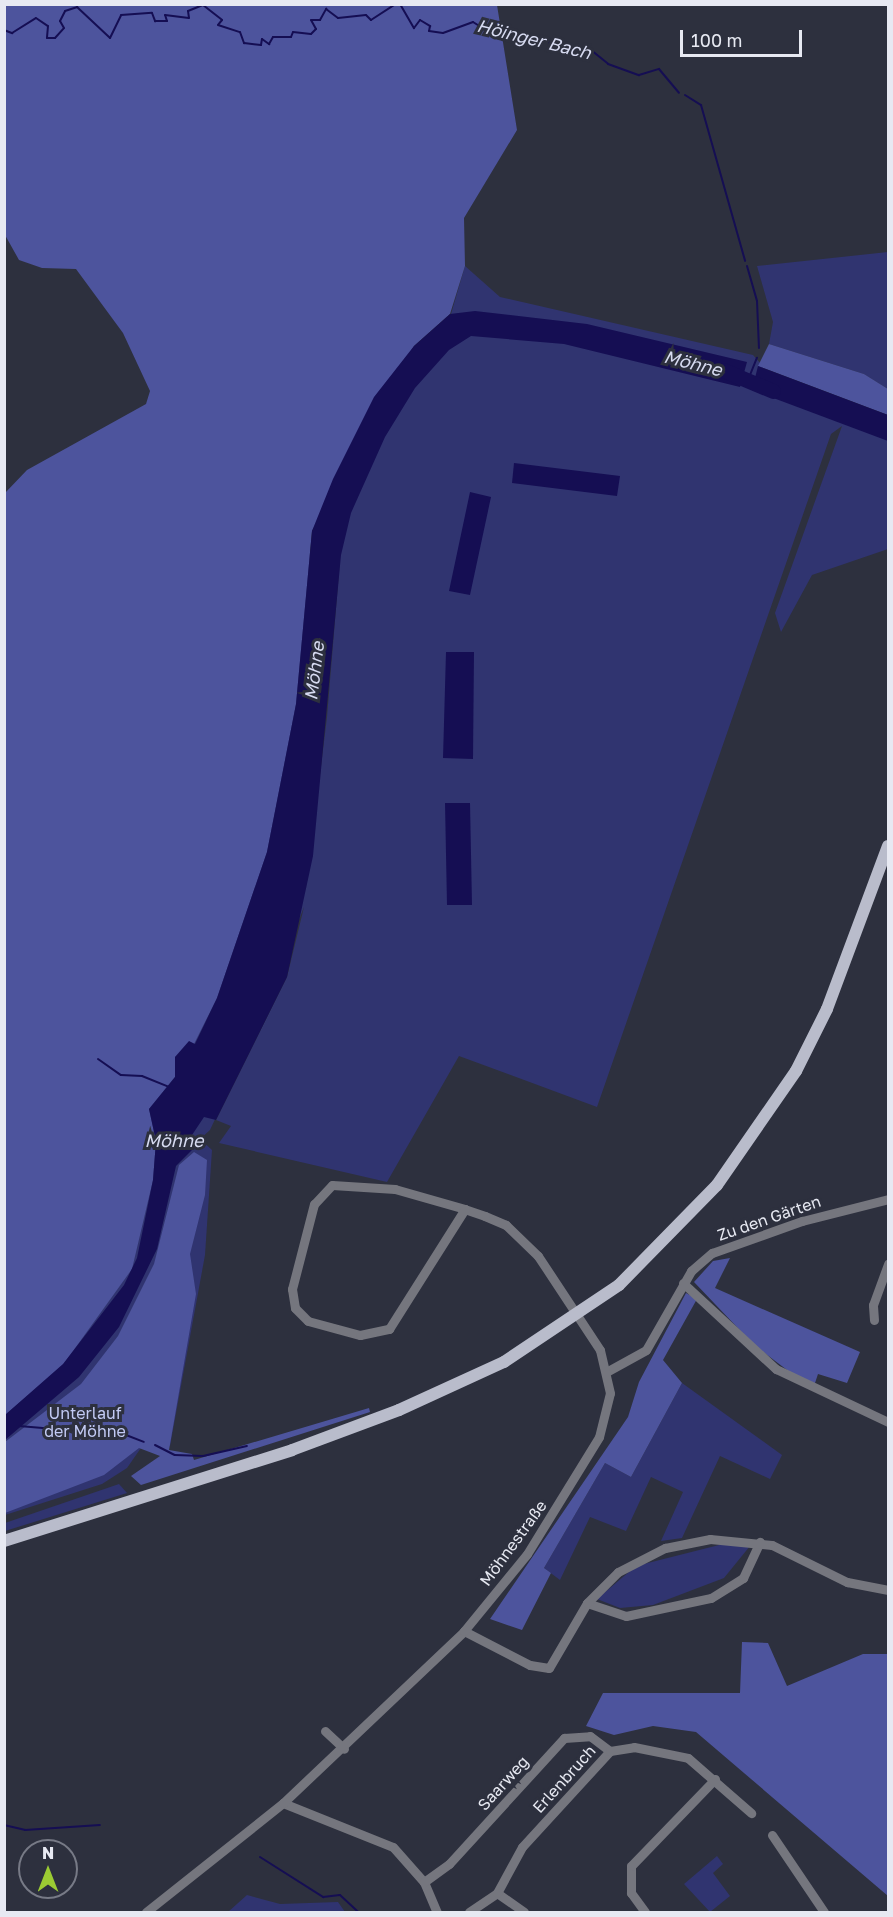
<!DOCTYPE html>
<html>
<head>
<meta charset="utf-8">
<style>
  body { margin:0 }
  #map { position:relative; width:893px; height:1917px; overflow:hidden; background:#2d303e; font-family:"Golos Text",sans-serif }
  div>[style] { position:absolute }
  .green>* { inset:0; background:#303470 }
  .forest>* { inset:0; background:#4d549d }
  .water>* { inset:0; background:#150e53 }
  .stream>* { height:2px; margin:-1px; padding:0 1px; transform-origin:1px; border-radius:1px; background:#150e53 }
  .river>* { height:15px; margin:-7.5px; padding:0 7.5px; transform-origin:7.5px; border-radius:7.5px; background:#150e53 }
  .minor>* { height:9px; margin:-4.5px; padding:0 4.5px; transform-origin:4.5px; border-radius:4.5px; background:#75767e }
  .major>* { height:12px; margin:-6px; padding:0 6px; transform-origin:6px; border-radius:6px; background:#b9bccb }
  span { translate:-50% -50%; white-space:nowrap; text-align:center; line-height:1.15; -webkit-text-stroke:6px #2d303e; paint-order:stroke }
  .street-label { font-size:16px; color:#e7e9f2 }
  .park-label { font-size:16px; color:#c3cbf5 }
  .water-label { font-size:18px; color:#d7dbf1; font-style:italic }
  .frame { position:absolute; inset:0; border:6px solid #e7e9f2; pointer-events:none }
  .north { position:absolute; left:18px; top:1839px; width:60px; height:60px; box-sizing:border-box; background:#2d303e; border:2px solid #777a86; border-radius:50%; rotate:0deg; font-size:16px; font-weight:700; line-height:24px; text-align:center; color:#e7e9f2 }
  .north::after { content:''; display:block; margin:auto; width:21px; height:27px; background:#9bcb33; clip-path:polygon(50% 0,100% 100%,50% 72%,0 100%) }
  .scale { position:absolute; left:680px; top:30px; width:122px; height:27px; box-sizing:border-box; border:3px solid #e7e9f2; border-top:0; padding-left:8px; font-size:18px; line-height:21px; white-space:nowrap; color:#e7e9f2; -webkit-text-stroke:4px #2d303e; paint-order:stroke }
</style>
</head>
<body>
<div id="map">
  <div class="green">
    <i style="clip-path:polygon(888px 252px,888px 389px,864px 374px,769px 344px,773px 322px,757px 266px)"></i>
    <i style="clip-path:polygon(evenodd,465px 266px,500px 297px,753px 355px,762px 365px,764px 382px,888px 433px,888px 549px,812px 575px,781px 632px,775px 613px,842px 426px,831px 434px,597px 1107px,459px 1056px,387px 1182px,219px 1143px,231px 1126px,216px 1120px,287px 977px,304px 907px,247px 1051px,210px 1130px,200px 1139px,212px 1150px,205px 1255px,170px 1446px,143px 1445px,127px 1468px,102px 1484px,5px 1515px,5px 1397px,140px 1140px,310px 553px,451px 314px,465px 266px,340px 560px,327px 717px,306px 890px,340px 560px)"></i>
    <i style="clip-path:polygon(682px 1383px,782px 1455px,770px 1479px,720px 1456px,682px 1538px,661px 1541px,683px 1492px,651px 1477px,626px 1531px,590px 1517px,560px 1580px,544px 1568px,605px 1463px,631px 1477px)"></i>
    <i style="clip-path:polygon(119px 1484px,127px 1493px,5px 1531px,5px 1523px)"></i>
    <i style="clip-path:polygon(727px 1543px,750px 1546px,724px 1578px,653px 1605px,620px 1608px,597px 1599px,636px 1566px)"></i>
    <i style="clip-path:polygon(717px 1856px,723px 1864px,713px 1873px,730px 1896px,710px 1912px,684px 1884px)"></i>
    <i style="clip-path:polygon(247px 1895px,280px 1904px,338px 1902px,345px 1912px,228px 1912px)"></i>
  </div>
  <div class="forest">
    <i style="clip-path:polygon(5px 5px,497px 5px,517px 130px,464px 218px,465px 266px,450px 314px,414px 346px,312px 531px,296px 704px,267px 852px,217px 998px,194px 1044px,175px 1057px,175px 1077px,149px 1109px,156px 1141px,153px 1180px,132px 1269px,63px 1365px,5px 1415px,5px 493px,27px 470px,146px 404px,150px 391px,123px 333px,76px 269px,42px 268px,19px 260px,5px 235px)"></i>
    <i style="clip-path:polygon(769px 344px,864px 374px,888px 389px,888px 415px,758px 366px)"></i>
    <i style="clip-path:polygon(194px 1152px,207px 1160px,205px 1195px,190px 1254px,196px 1294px,169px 1450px,192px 1454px,194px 1460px,369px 1408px,370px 1412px,141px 1485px,131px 1476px,160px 1456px,139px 1448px,104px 1475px,5px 1513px,5px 1442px,81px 1384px,118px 1336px,154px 1264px,179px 1165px)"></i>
    <i style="clip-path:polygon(730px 1258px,715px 1288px,860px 1352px,847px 1383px,818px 1374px,814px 1386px,795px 1376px,754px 1345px,694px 1282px,713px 1261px)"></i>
    <i style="clip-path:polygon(686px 1293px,697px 1299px,663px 1360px,682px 1383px,631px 1477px,605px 1463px,544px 1568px,551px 1573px,522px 1630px,490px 1619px,628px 1417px,639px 1382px)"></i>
    <i style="clip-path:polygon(742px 1642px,768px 1643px,787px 1686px,863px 1654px,888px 1654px,888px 1896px,696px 1732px,653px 1726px,614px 1735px,586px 1726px,603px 1693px,740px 1693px)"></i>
  </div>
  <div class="water">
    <i style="clip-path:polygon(475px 311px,587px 324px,747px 362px,740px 387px,564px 344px,471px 336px,449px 350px,415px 388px,385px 437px,351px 513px,341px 555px,313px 856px,287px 977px,216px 1120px,204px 1117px,192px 1135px,199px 1143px,176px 1166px,157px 1249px,119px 1327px,79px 1377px,5px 1440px,5px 1415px,63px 1364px,124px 1285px,137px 1258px,153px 1180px,156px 1141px,149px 1109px,175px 1077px,175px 1057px,189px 1041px,195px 1044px,217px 998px,267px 852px,296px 704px,312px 531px,333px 479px,374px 397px,414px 346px,450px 314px)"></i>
    <i style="clip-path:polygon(758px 366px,888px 415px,888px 441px,752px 390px)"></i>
    <i style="clip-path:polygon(514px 463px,620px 476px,617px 496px,512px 483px)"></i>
    <i style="clip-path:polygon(470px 492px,491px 497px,470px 595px,449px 591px)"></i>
    <i style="clip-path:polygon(446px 652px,474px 652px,473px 759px,443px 758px)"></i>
    <i style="clip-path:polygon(445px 803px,470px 803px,472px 905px,447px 905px)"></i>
  </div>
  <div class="stream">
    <i style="left:400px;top:4px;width:28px;rotate:60deg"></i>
    <i style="left:414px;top:28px;width:10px;rotate:-53deg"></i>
    <i style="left:420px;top:20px;width:12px;rotate:31deg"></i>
    <i style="left:430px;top:26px;width:5px;rotate:101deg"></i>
    <i style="left:429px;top:31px;width:14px;rotate:8deg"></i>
    <i style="left:443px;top:33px;width:32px;rotate:-20deg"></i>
    <i style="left:473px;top:22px;width:19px;rotate:32deg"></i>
    <i style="left:489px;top:32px;width:104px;rotate:10deg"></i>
    <i style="left:591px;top:50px;width:22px;rotate:39deg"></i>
    <i style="left:608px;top:64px;width:33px;rotate:20deg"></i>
    <i style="left:639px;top:75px;width:21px;rotate:-17deg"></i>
    <i style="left:659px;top:69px;width:31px;rotate:50deg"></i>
    <i style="left:4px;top:30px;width:9px;rotate:21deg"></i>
    <i style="left:12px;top:33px;width:28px;rotate:-32deg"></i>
    <i style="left:36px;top:18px;width:14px;rotate:34deg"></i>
    <i style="left:48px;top:26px;width:12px;rotate:95deg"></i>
    <i style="left:47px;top:38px;width:8px"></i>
    <i style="left:55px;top:38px;width:13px;rotate:-48deg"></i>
    <i style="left:64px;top:28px;width:8px;rotate:-120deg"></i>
    <i style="left:60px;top:21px;width:11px;rotate:-63deg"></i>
    <i style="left:65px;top:11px;width:13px;rotate:-18deg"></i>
    <i style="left:77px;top:7px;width:45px;rotate:43.2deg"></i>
    <i style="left:110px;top:38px;width:25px;rotate:-64deg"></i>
    <i style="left:121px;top:15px;width:31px;rotate:-4deg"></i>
    <i style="left:152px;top:13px;width:9px;rotate:69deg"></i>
    <i style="left:155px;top:21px;width:12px"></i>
    <i style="left:167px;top:21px;width:6px;rotate:-108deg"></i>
    <i style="left:165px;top:15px;width:24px;rotate:7deg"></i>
    <i style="left:189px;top:18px;width:7px;rotate:-98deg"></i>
    <i style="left:188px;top:11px;width:16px;rotate:-22deg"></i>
    <i style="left:203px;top:5px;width:24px;rotate:38deg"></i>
    <i style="left:222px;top:20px;width:6px;rotate:129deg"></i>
    <i style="left:218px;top:25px;width:23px;rotate:18deg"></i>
    <i style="left:240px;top:32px;width:12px;rotate:70deg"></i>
    <i style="left:244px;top:43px;width:17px;rotate:7deg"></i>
    <i style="left:261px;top:45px;width:6px;rotate:-81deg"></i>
    <i style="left:262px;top:39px;width:9px;rotate:36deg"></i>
    <i style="left:269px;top:44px;width:8px;rotate:-60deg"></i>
    <i style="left:273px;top:37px;width:18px"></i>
    <i style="left:291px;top:37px;width:5px;rotate:-68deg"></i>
    <i style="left:293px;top:32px;width:18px;rotate:6deg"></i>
    <i style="left:311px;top:34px;width:7px;rotate:-45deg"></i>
    <i style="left:316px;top:29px;width:10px;rotate:-119deg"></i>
    <i style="left:311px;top:20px;width:9px"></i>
    <i style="left:320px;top:20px;width:13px;rotate:-61deg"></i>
    <i style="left:326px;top:9px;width:15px;rotate:37deg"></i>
    <i style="left:338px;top:18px;width:28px;rotate:-6deg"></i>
    <i style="left:366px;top:15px;width:7px;rotate:45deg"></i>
    <i style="left:371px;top:20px;width:30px;rotate:-33deg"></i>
    <i style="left:685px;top:95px;width:19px;rotate:32deg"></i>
    <i style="left:701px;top:105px;width:162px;rotate:74.2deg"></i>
    <i style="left:747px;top:266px;width:36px;rotate:74deg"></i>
    <i style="left:757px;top:301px;width:47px;rotate:87.6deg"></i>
    <i style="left:748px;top:380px;width:24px;rotate:-68deg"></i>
    <i style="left:98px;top:1059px;width:28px;rotate:35deg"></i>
    <i style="left:121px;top:1075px;width:21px;rotate:3deg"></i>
    <i style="left:142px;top:1076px;width:29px;rotate:22deg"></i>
    <i style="left:19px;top:1426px;width:107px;rotate:4.8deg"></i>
    <i style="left:126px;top:1435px;width:19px;rotate:21deg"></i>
    <i style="left:155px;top:1445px;width:22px;rotate:27deg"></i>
    <i style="left:175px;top:1455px;width:28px;rotate:2deg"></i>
    <i style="left:203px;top:1456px;width:45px;rotate:-12.8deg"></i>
    <i style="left:4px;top:1825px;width:22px;rotate:13deg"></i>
    <i style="left:25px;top:1830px;width:75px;rotate:-3.8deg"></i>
    <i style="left:260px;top:1857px;width:75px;rotate:32.4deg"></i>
    <i style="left:323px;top:1897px;width:17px;rotate:-7deg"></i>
    <i style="left:340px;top:1895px;width:25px;rotate:43deg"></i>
  </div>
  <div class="river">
    <i style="left:723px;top:370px;width:54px;rotate:22.8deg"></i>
  </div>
  <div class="minor">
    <i style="left:683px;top:1283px;width:127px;rotate:42.8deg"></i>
    <i style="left:776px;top:1369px;width:124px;rotate:25.3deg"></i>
    <i style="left:874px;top:1320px;width:15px;rotate:-94deg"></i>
    <i style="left:873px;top:1305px;width:44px;rotate:-69.9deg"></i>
    <i style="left:608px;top:1371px;width:43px;rotate:-28.9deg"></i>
    <i style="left:646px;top:1350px;width:91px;rotate:-60.3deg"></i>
    <i style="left:691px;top:1271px;width:28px;rotate:-41deg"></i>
    <i style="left:712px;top:1253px;width:96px;rotate:-19.6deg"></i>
    <i style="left:802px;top:1221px;width:89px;rotate:-14.3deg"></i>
    <i style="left:587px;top:1603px;width:41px;rotate:18.4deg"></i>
    <i style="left:626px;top:1616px;width:87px;rotate:-12deg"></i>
    <i style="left:711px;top:1598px;width:38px;rotate:-32deg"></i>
    <i style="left:743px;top:1578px;width:40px;rotate:-65deg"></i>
    <i style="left:464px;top:1631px;width:74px;rotate:27.3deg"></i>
    <i style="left:530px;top:1665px;width:19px;rotate:9deg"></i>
    <i style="left:549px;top:1668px;width:75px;rotate:-59.7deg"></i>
    <i style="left:587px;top:1603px;width:44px;rotate:-45deg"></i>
    <i style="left:618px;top:1572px;width:53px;rotate:-27.1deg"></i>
    <i style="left:665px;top:1548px;width:46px;rotate:-11.3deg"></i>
    <i style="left:710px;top:1539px;width:62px;rotate:5.5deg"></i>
    <i style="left:772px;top:1545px;width:84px;rotate:26.3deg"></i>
    <i style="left:847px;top:1582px;width:42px;rotate:11deg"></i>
    <i style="left:325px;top:1731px;width:26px;rotate:43deg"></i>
    <i style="left:283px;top:1803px;width:118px;rotate:21.8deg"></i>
    <i style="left:393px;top:1847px;width:47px;rotate:48.5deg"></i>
    <i style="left:424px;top:1882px;width:33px;rotate:67deg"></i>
    <i style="left:772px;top:1835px;width:93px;rotate:56deg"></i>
    <i style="left:424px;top:1882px;width:31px;rotate:-36deg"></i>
    <i style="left:449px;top:1864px;width:171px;rotate:-47.6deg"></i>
    <i style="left:564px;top:1738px;width:26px;rotate:-4deg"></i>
    <i style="left:590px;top:1736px;width:25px;rotate:37deg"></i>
    <i style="left:497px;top:1893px;width:33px;rotate:35deg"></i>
    <i style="left:146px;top:1912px;width:175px;rotate:-38.5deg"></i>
    <i style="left:283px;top:1803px;width:250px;rotate:-43.5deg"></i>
    <i style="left:464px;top:1631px;width:99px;rotate:-50.7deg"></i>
    <i style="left:527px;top:1554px;width:137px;rotate:-58.4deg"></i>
    <i style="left:599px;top:1437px;width:45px;rotate:-76deg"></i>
    <i style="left:610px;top:1393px;width:44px;rotate:-103.1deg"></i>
    <i style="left:600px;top:1350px;width:113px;rotate:-123.4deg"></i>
    <i style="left:538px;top:1256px;width:45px;rotate:-135.9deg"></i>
    <i style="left:506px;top:1225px;width:23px;rotate:-157deg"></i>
    <i style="left:485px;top:1216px;width:21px;rotate:-161deg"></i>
    <i style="left:465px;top:1209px;width:73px;rotate:-164.1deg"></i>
    <i style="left:395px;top:1189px;width:63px;rotate:-176.4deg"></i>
    <i style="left:332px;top:1185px;width:26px;rotate:133deg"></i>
    <i style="left:314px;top:1204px;width:88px;rotate:104.5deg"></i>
    <i style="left:292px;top:1289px;width:19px;rotate:81deg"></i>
    <i style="left:295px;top:1308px;width:18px;rotate:45deg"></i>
    <i style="left:308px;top:1321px;width:54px;rotate:15.1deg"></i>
    <i style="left:360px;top:1335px;width:30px;rotate:-12deg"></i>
    <i style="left:389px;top:1329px;width:142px;rotate:-57.7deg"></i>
    <i style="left:469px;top:1912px;width:34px;rotate:-34deg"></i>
    <i style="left:497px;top:1893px;width:52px;rotate:-61.5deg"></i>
    <i style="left:522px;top:1847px;width:130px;rotate:-47.5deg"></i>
    <i style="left:610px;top:1751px;width:24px;rotate:-9deg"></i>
    <i style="left:634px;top:1747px;width:55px;rotate:11.5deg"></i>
    <i style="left:688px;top:1758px;width:84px;rotate:41.1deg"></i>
    <i style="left:645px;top:1912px;width:24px;rotate:-126deg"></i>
    <i style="left:631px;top:1893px;width:27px;rotate:-90deg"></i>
    <i style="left:631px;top:1866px;width:121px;rotate:-46deg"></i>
  </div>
  <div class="major">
    <i style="left:4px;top:1541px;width:302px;rotate:-17.5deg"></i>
    <i style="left:292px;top:1450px;width:114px;rotate:-20.5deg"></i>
    <i style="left:399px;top:1410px;width:115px;rotate:-24.6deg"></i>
    <i style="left:504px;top:1362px;width:138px;rotate:-33.8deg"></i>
    <i style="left:619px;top:1285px;width:140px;rotate:-45.6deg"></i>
    <i style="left:717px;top:1185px;width:139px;rotate:-55.3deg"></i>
    <i style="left:796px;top:1071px;width:69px;rotate:-63.4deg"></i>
    <i style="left:827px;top:1009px;width:174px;rotate:-69.5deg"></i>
  </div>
  <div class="street-label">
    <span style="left:769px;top:1218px;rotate:-19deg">Zu den Gärten</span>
    <span style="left:513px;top:1543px;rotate:-54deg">Möhnestraße</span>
    <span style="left:564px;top:1779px;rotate:-48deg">Erlenbruch</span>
    <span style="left:503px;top:1783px;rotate:-48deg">Saarweg</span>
  </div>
  <div class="park-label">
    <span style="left:85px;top:1422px">Unterlauf<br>der Möhne</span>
  </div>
  <div class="water-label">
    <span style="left:534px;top:39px;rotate:14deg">Höinger Bach</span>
    <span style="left:693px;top:363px;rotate:14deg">Möhne</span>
    <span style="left:314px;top:671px;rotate:-83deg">Möhne</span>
    <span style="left:174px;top:1140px">Möhne</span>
  </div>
  <div class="frame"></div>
  <div class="north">N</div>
  <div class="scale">100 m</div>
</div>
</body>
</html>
